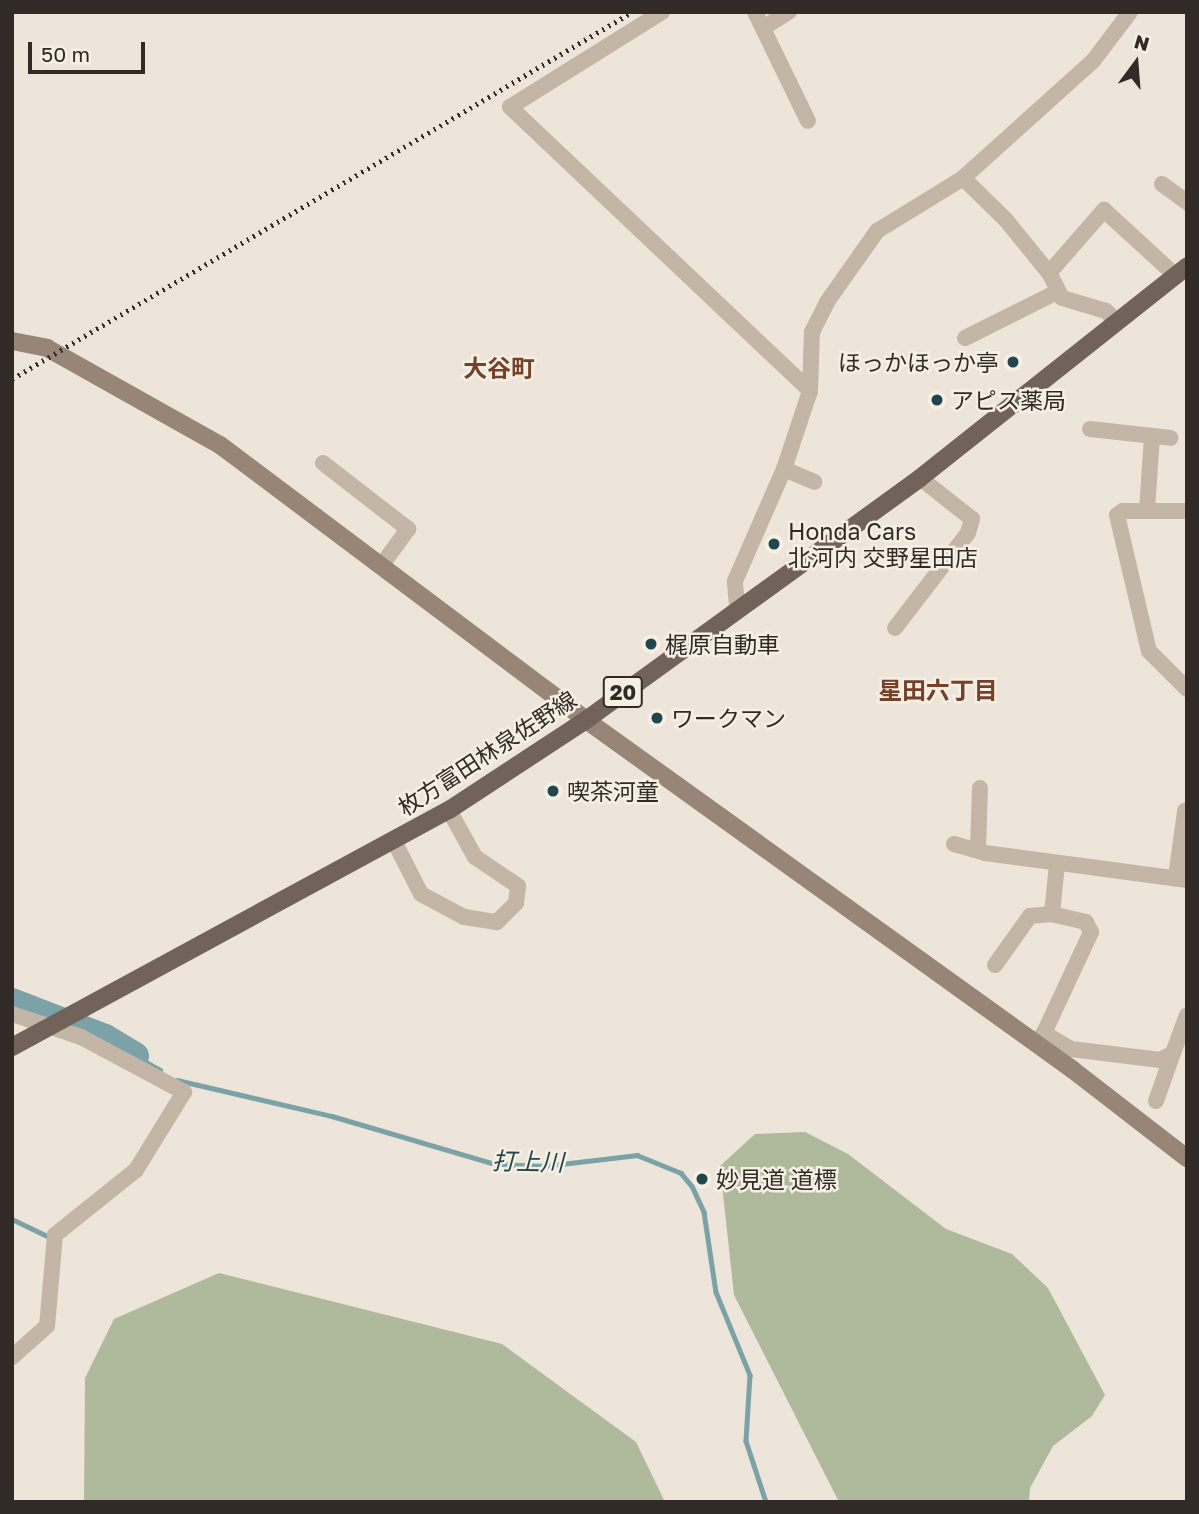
<!DOCTYPE html>
<html>
<head>
<meta charset="utf-8">
<style>
  body { margin:0 }
  #map { position:relative; width:1199px; height:1514px; overflow:hidden; background:#ede5d9; font-family:"Golos Text","Noto Sans JP",sans-serif }
  div>[style] { position:absolute }
  .green>* { inset:0; background:#aeba9b }
  .stream>* { height:4.5px; margin:-2.25px; padding:0 2.25px; transform-origin:2.25px; border-radius:2.25px; background:#7ba2a7 }
  .river>* { height:28px; margin:-14px; padding:0 14px; transform-origin:14px; border-radius:14px; background:#7ba2a7 }
  .street>* { height:16px; margin:-8px; padding:0 8px; transform-origin:8px; border-radius:8px; background:#c4b6a6 }
  .secondary>* { height:18px; margin:-9px; padding:0 9px; transform-origin:9px; border-radius:9px; background:#978578 }
  .primary>* { height:18px; margin:-9px; padding:0 9px; transform-origin:9px; border-radius:9px; background:#716359 }
  .rail>* { height:4.5px; margin-top:-2.25px; transform-origin:0; background:repeating-linear-gradient(90deg,#312a26 0 2px,transparent 0 7px) }
  .dots>* { width:19px; height:19px; translate:-50% -50%; box-sizing:border-box; border:4px solid #f6efe4; border-radius:50% }
  span { translate:-50% -50%; white-space:nowrap; text-align:center; line-height:1.15; -webkit-text-stroke:5px #f6efe4; paint-order:stroke }
  .shield-label span { padding:2px 5px; background:#f6efe4; border:2px solid; border-radius:5px; -webkit-text-stroke-width:0 }
  .shield-label { font-size:21px; color:#312a26; font-weight:700 }
  .poi-label { font-size:23px; color:#312a26 }
  .right { translate:-100% -50%; text-align:right }
  .left { translate:0 -50%; text-align:left }
  .street-label { font-size:23px; color:#312a26 }
  .neighbourhood-label { font-size:24px; color:#764029; font-weight:700 }
  .water-label { font-size:24px; color:#21474d; font-style:italic }
  .frame { position:absolute; inset:0; border:14px solid #312a26; pointer-events:none }
  .north { position:absolute; left:1101px; top:28px; width:70px; height:70px; -webkit-text-stroke:5px #f6efe4; paint-order:stroke; rotate:16deg; font-size:19px; font-weight:700; line-height:28px; text-align:center; color:#312a26 }
  .north::after { content:''; display:block; margin:auto; width:24px; height:32px; background:#312a26; clip-path:polygon(50% 0,100% 100%,50% 72%,0 100%) }
  .scale { position:absolute; left:28px; top:42px; width:117px; height:32px; box-sizing:border-box; border:4px solid #312a26; border-top:0; padding-left:9px; font-size:21px; line-height:24px; white-space:nowrap; color:#312a26; -webkit-text-stroke:5px #f6efe4; paint-order:stroke }
</style>
</head>
<body>
<div id="map">
  <div class="green">
    <i style="clip-path:polygon(805px 1132px,848px 1154px,946px 1229px,1012px 1254px,1048px 1288px,1105px 1395px,1092px 1416px,1053px 1446px,1030px 1488px,1029px 1502px,839px 1502px,734px 1295px,720px 1166px,755px 1134px)"></i>
    <i style="clip-path:polygon(219px 1273px,502px 1344px,636px 1442px,665px 1502px,84px 1502px,85px 1378px,114px 1319px)"></i>
  </div>
  <div class="stream">
    <i style="left:135px;top:1056px;width:29px;rotate:29deg"></i>
    <i style="left:177px;top:1080px;width:159px;rotate:13.1deg"></i>
    <i style="left:332px;top:1116px;width:170px;rotate:16.4deg"></i>
    <i style="left:495px;top:1164px;width:49px;rotate:2.3deg"></i>
    <i style="left:544px;top:1166px;width:94px;rotate:-6.7deg"></i>
    <i style="left:637px;top:1155px;width:48px;rotate:22.2deg"></i>
    <i style="left:681px;top:1173px;width:17px;rotate:50deg"></i>
    <i style="left:692px;top:1186px;width:29px;rotate:65deg"></i>
    <i style="left:704px;top:1212px;width:81px;rotate:81.5deg"></i>
    <i style="left:716px;top:1292px;width:90px;rotate:67.7deg"></i>
    <i style="left:750px;top:1375px;width:66px;rotate:93.5deg"></i>
    <i style="left:746px;top:1441px;width:64px;rotate:71.8deg"></i>
    <i style="left:12px;top:1219px;width:41px;rotate:25.9deg"></i>
  </div>
  <div class="river">
    <i style="left:12px;top:1002px;width:100px;rotate:21.2deg"></i>
    <i style="left:105px;top:1038px;width:35px;rotate:31deg"></i>
  </div>
  <div class="street">
    <i style="left:662px;top:12px;width:179px;rotate:148deg"></i>
    <i style="left:510px;top:107px;width:413px;rotate:43.4deg"></i>
    <i style="left:755px;top:12px;width:121px;rotate:64.1deg"></i>
    <i style="left:763px;top:28px;width:31px;rotate:-32deg"></i>
    <i style="left:1162px;top:184px;width:31px;rotate:36deg"></i>
    <i style="left:1049px;top:273px;width:84px;rotate:-48.9deg"></i>
    <i style="left:1104px;top:210px;width:96px;rotate:42.5deg"></i>
    <i style="left:1117px;top:322px;width:16px;rotate:-135deg"></i>
    <i style="left:1106px;top:311px;width:46px;rotate:-163.5deg"></i>
    <i style="left:1062px;top:298px;width:28px;rotate:-117deg"></i>
    <i style="left:1049px;top:273px;width:68px;rotate:-129.1deg"></i>
    <i style="left:1006px;top:220px;width:60px;rotate:-135.7deg"></i>
    <i style="left:963px;top:178px;width:175px;rotate:-42deg"></i>
    <i style="left:1093px;top:61px;width:61px;rotate:-52.9deg"></i>
    <i style="left:965px;top:338px;width:103px;rotate:-26.6deg"></i>
    <i style="left:1090px;top:429px;width:81px;rotate:6.3deg"></i>
    <i style="left:323px;top:463px;width:108px;rotate:37.8deg"></i>
    <i style="left:408px;top:529px;width:46px;rotate:126.1deg"></i>
    <i style="left:784px;top:469px;width:33px;rotate:23deg"></i>
    <i style="left:1147px;top:510px;width:73px;rotate:-86.1deg"></i>
    <i style="left:1187px;top:511px;width:64px;rotate:180deg"></i>
    <i style="left:1123px;top:511px;width:7px;rotate:146deg"></i>
    <i style="left:1117px;top:515px;width:140px;rotate:76.8deg"></i>
    <i style="left:1149px;top:651px;width:54px;rotate:45deg"></i>
    <i style="left:737px;top:606px;width:25px;rotate:-95deg"></i>
    <i style="left:735px;top:581px;width:122px;rotate:-66.4deg"></i>
    <i style="left:784px;top:469px;width:82px;rotate:-71.6deg"></i>
    <i style="left:810px;top:391px;width:59px;rotate:-88.1deg"></i>
    <i style="left:812px;top:332px;width:34px;rotate:-63deg"></i>
    <i style="left:827px;top:302px;width:87px;rotate:-54.8deg"></i>
    <i style="left:877px;top:231px;width:101px;rotate:-31.6deg"></i>
    <i style="left:895px;top:628px;width:120px;rotate:-52.5deg"></i>
    <i style="left:968px;top:533px;width:15px;rotate:-74deg"></i>
    <i style="left:972px;top:519px;width:66px;rotate:-141.7deg"></i>
    <i style="left:394px;top:841px;width:59px;rotate:63deg"></i>
    <i style="left:421px;top:894px;width:49px;rotate:28.1deg"></i>
    <i style="left:464px;top:917px;width:33px;rotate:9deg"></i>
    <i style="left:497px;top:922px;width:27px;rotate:-45deg"></i>
    <i style="left:516px;top:903px;width:17px;rotate:-83deg"></i>
    <i style="left:518px;top:886px;width:52px;rotate:-146deg"></i>
    <i style="left:475px;top:857px;width:54px;rotate:-119deg"></i>
    <i style="left:954px;top:844px;width:32px;rotate:16deg"></i>
    <i style="left:985px;top:853px;width:204px;rotate:7.6deg"></i>
    <i style="left:978px;top:850px;width:62px;rotate:-88.2deg"></i>
    <i style="left:1176px;top:877px;width:67px;rotate:-82.2deg"></i>
    <i style="left:995px;top:965px;width:60px;rotate:-54.5deg"></i>
    <i style="left:1030px;top:916px;width:22px;rotate:-5deg"></i>
    <i style="left:1052px;top:914px;width:50px;rotate:-84.3deg"></i>
    <i style="left:12px;top:1014px;width:73px;rotate:18.4deg"></i>
    <i style="left:81px;top:1037px;width:117px;rotate:28.1deg"></i>
    <i style="left:184px;top:1092px;width:92px;rotate:121.6deg"></i>
    <i style="left:136px;top:1170px;width:104px;rotate:141.3deg"></i>
    <i style="left:55px;top:1235px;width:91px;rotate:95deg"></i>
    <i style="left:47px;top:1326px;width:47px;rotate:138.5deg"></i>
    <i style="left:1044px;top:1033px;width:111px;rotate:-65deg"></i>
    <i style="left:1091px;top:932px;width:11px;rotate:-117deg"></i>
    <i style="left:1086px;top:922px;width:35px;rotate:-167deg"></i>
    <i style="left:1035px;top:1043px;width:13px;rotate:-48deg"></i>
    <i style="left:1044px;top:1033px;width:31px;rotate:31deg"></i>
    <i style="left:1071px;top:1049px;width:90px;rotate:7deg"></i>
    <i style="left:1160px;top:1060px;width:15px;rotate:-28deg"></i>
    <i style="left:1173px;top:1053px;width:40px;rotate:-69.8deg"></i>
    <i style="left:1156px;top:1101px;width:51px;rotate:-70.5deg"></i>
  </div>
  <div class="secondary">
    <i style="left:12px;top:341px;width:36px;rotate:11deg"></i>
    <i style="left:47px;top:348px;width:198px;rotate:29.3deg"></i>
    <i style="left:220px;top:445px;width:458px;rotate:36.9deg"></i>
    <i style="left:586px;top:720px;width:600px;rotate:35.7deg"></i>
    <i style="left:1073px;top:1070px;width:144px;rotate:37.7deg"></i>
  </div>
  <div class="primary">
    <i style="left:12px;top:1047px;width:497px;rotate:-28.5deg"></i>
    <i style="left:449px;top:810px;width:164px;rotate:-33.3deg"></i>
    <i style="left:586px;top:720px;width:412px;rotate:-35.9deg"></i>
    <i style="left:920px;top:478px;width:341px;rotate:-38.4deg"></i>
  </div>
  <div class="rail">
    <i style="left:12px;top:379px;width:720px;rotate:-30.62deg"></i>
  </div>
  <div class="dots">
    <i style="left:1013px;top:362px;background:#21474d"></i>
    <i style="left:937px;top:400px;background:#21474d"></i>
    <i style="left:774px;top:544px;background:#21474d"></i>
    <i style="left:651px;top:644px;background:#21474d"></i>
    <i style="left:657px;top:718px;background:#21474d"></i>
    <i style="left:553px;top:791px;background:#21474d"></i>
    <i style="left:702px;top:1179px;background:#21474d"></i>
  </div>
  <div class="shield-label">
    <span style="left:623px;top:692px">20</span>
  </div>
  <div class="poi-label">
    <span class="right" style="left:999px;top:362px">ほっかほっか亭</span>
    <span class="left" style="left:951px;top:400px">アピス薬局</span>
    <span class="left" style="left:788px;top:544px">Honda Cars<br>北河内 交野星田店</span>
    <span class="left" style="left:665px;top:644px">梶原自動車</span>
    <span class="left" style="left:671px;top:718px">ワークマン</span>
    <span class="left" style="left:567px;top:791px">喫茶河童</span>
    <span class="left" style="left:716px;top:1179px">妙見道 道標</span>
  </div>
  <div class="street-label">
    <span style="left:487px;top:753px;rotate:-33deg">枚方富田林泉佐野線</span>
  </div>
  <div class="neighbourhood-label">
    <span style="left:499px;top:368px">大谷町</span>
    <span style="left:938px;top:690px">星田六丁目</span>
  </div>
  <div class="water-label">
    <span style="left:528px;top:1161px;rotate:1deg">打上川</span>
  </div>
  <div class="frame"></div>
  <div class="north">N</div>
  <div class="scale">50 m</div>
</div>
</body>
</html>
